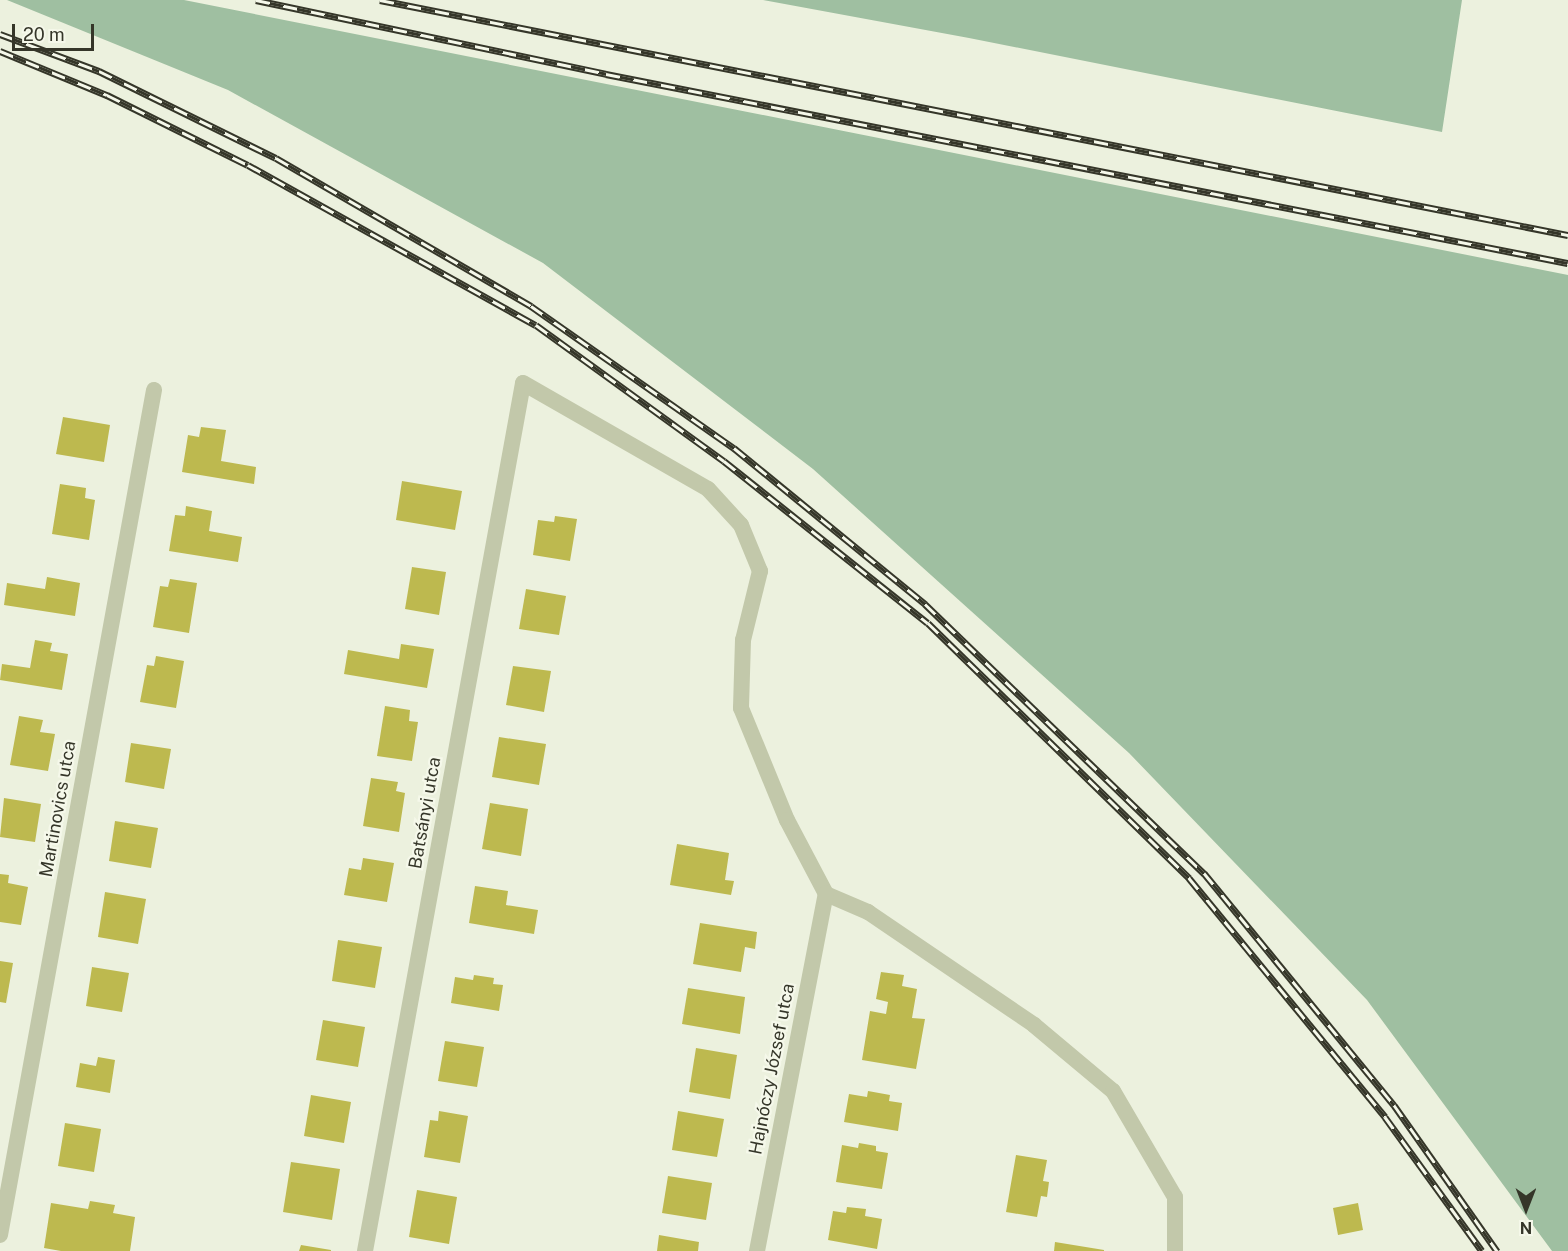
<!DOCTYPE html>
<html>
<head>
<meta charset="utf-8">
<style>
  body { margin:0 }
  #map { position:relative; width:1568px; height:1251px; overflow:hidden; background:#ecf1de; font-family:"Public Sans",sans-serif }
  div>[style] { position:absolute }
  .green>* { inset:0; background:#9fbfa1 }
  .building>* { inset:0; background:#bdb94f }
  .minor>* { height:16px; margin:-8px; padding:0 8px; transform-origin:8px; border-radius:8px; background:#c2c8aa }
  .rail>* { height:7px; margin-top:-3.5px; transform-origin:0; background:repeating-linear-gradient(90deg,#f5f8ea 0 14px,#353629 0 28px); box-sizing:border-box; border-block:2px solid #353629 }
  span { translate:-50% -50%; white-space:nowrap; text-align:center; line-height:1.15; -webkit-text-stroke:4.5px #f5f8ea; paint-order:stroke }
  .street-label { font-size:18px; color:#353629 }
  .north { position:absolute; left:1496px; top:1179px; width:60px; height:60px; -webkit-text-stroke:4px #f5f8ea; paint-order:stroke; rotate:180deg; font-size:16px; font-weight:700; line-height:24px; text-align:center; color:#353629 }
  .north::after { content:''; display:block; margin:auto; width:21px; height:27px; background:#353629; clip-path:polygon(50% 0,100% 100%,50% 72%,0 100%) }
  .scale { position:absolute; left:12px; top:24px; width:82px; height:27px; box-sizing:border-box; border:3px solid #353629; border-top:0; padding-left:8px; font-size:18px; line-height:21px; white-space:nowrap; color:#353629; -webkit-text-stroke:4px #f5f8ea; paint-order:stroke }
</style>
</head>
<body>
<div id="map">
  <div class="green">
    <i style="clip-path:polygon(7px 0,184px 0,1568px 275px,1568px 1251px,1552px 1251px,1367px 1000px,1129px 753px,813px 469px,543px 263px,228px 90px)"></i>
    <i style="clip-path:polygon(763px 0,1462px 0,1442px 132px,969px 38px)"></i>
  </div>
  <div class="building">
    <i style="clip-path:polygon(63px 417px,110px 425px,104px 462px,56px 454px)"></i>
    <i style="clip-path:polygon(201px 427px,226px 430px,221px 461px,256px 467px,254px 484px,182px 472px,188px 435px,199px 437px)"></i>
    <i style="clip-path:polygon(402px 481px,462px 491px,455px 530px,396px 520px)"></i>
    <i style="clip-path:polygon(60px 484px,86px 488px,85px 498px,95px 500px,89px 540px,52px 534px)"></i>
    <i style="clip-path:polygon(186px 506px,212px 511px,209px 531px,242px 537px,238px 562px,169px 551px,175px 515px,185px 516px)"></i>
    <i style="clip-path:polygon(555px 516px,577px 519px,570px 561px,533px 555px,538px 520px,554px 522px)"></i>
    <i style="clip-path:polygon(412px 567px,446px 572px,439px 615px,405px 609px)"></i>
    <i style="clip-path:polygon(47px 577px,80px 583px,75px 616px,4px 605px,7px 583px,45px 589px)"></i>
    <i style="clip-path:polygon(170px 579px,197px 583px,189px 633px,153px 627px,160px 586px,168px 587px)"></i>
    <i style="clip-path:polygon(526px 589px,566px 596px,559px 635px,519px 629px)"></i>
    <i style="clip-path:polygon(35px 640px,52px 643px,50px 651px,68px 654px,62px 690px,0 680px,2px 664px,30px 668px)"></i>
    <i style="clip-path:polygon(401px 644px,434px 649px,427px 688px,344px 674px,348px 650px,399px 659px)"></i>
    <i style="clip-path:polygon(156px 656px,184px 661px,176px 708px,140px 702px,147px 665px,154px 666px)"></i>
    <i style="clip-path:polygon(513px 666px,551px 671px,544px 712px,506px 705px)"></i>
    <i style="clip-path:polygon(385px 706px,410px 710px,409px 721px,418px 722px,412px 761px,377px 756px)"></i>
    <i style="clip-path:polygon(19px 716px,43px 720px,40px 732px,55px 734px,48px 771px,10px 765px)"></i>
    <i style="clip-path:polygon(499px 737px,546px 744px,539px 785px,492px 777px)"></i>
    <i style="clip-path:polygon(131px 743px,171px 749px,164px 789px,125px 782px)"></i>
    <i style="clip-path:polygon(371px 778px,398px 782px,396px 791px,405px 793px,399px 832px,363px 826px)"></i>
    <i style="clip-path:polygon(4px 798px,41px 804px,35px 842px,0 837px)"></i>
    <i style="clip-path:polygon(490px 803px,528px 809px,521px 856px,482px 849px)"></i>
    <i style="clip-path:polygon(115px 821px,158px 828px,151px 868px,109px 861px)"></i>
    <i style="clip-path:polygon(677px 844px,729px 853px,725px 880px,734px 881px,731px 895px,670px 885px)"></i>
    <i style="clip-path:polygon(363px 858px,394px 863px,387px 902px,344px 895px,349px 868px,361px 870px)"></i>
    <i style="clip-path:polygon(0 874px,9px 875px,8px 883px,28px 887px,21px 925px,0 922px)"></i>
    <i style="clip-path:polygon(475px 886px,508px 891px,506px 905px,538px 910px,534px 934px,469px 923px)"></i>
    <i style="clip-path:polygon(105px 892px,146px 899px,138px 944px,98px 937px)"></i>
    <i style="clip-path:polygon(700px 923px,757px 932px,755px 949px,745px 947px,741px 972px,693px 964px)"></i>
    <i style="clip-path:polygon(338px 940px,382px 947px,375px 988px,332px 981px)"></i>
    <i style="clip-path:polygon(0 961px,13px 963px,6px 1003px,0 1002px)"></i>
    <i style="clip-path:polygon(92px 967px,129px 973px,122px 1012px,86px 1006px)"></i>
    <i style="clip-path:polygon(881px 972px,904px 975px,902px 986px,917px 989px,912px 1018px,925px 1019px,916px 1069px,862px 1060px,870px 1011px,886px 1014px,888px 1002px,876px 999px)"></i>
    <i style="clip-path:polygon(474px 975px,494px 978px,493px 984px,503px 985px,499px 1011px,451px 1003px,455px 977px,473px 980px)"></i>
    <i style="clip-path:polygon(688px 988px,745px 997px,740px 1034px,682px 1024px)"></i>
    <i style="clip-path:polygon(323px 1020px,365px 1027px,358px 1067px,316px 1060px)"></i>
    <i style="clip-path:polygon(445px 1041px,484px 1047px,477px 1087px,438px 1081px)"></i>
    <i style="clip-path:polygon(696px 1048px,737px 1055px,730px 1099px,689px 1092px)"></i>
    <i style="clip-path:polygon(98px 1057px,115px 1060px,110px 1093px,76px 1087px,80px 1063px,96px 1066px)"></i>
    <i style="clip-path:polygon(868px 1091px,890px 1095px,889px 1101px,902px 1103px,898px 1131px,844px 1122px,849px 1094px,867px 1097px)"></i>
    <i style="clip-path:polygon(311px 1095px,351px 1102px,344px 1143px,304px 1136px)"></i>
    <i style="clip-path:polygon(439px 1111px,468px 1116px,460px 1163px,424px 1157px,430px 1120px,438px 1121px)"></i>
    <i style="clip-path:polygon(678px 1111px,724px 1119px,717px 1157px,672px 1150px)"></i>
    <i style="clip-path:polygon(65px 1123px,101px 1129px,94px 1172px,58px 1166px)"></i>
    <i style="clip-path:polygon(859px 1143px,876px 1146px,876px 1151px,888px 1153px,882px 1189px,836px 1182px,842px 1145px,858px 1148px)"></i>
    <i style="clip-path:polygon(1016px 1155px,1047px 1160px,1043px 1181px,1049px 1182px,1047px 1197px,1041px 1196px,1037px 1217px,1006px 1212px)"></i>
    <i style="clip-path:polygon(291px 1162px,340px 1169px,332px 1220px,283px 1212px)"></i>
    <i style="clip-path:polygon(668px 1176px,712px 1183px,706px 1220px,662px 1213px)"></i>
    <i style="clip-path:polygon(417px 1190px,457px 1197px,449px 1244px,409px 1237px)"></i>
    <i style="clip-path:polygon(90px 1201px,115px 1205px,113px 1213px,135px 1217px,130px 1251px,61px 1251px,44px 1248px,51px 1203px,88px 1209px)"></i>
    <i style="clip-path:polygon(1358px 1203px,1363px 1230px,1338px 1235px,1333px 1208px)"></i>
    <i style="clip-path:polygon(847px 1207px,866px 1209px,865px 1216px,882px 1219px,877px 1249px,828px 1240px,833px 1211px,846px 1213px)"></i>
    <i style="clip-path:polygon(659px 1235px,699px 1242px,698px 1251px,657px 1251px)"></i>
    <i style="clip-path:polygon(1055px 1242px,1104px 1250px,1104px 1251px,1054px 1251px)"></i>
    <i style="clip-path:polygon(301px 1245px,331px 1250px,331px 1251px,299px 1251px)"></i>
  </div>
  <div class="minor">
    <i style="left:0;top:1235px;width:859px;rotate:-79.67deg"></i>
    <i style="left:365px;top:1251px;width:882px;rotate:-79.68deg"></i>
    <i style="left:523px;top:383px;width:213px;rotate:29.8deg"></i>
    <i style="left:708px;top:489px;width:49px;rotate:47.5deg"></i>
    <i style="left:741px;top:525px;width:50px;rotate:67.6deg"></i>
    <i style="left:760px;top:571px;width:71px;rotate:103.8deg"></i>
    <i style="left:743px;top:640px;width:68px;rotate:91.7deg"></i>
    <i style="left:741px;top:708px;width:121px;rotate:67.7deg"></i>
    <i style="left:787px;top:820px;width:84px;rotate:62.2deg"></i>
    <i style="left:826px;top:894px;width:46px;rotate:23.2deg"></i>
    <i style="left:868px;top:912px;width:201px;rotate:34.2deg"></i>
    <i style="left:1034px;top:1025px;width:103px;rotate:39.9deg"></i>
    <i style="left:1113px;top:1091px;width:123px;rotate:59.7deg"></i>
    <i style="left:1175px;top:1197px;width:54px;rotate:90deg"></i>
    <i style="left:757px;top:1251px;width:364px;rotate:-79.1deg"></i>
  </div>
  <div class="rail">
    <i style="left:256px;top:0;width:358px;rotate:11.9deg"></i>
    <i style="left:606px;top:74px;width:980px;rotate:11.12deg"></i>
    <i style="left:380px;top:0;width:1211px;rotate:11.19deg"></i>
    <i style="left:0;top:34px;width:106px;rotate:20.5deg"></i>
    <i style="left:99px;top:71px;width:197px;rotate:26.2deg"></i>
    <i style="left:276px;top:158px;width:295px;rotate:30.1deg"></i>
    <i style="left:531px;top:306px;width:248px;rotate:35deg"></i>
    <i style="left:734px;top:448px;width:247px;rotate:39.2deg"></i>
    <i style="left:925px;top:604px;width:388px;rotate:44deg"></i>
    <i style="left:1204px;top:873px;width:300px;rotate:50.7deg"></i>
    <i style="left:1394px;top:1105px;width:179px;rotate:54.8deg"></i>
    <i style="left:0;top:51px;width:116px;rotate:22.4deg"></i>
    <i style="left:107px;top:95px;width:157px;rotate:26.4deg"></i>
    <i style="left:248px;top:165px;width:329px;rotate:29.1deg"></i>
    <i style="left:536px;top:325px;width:232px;rotate:35.9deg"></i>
    <i style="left:724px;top:461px;width:260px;rotate:38.5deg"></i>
    <i style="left:928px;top:623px;width:365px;rotate:44.3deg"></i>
    <i style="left:1189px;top:878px;width:309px;rotate:50.6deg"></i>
    <i style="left:1385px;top:1117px;width:165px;rotate:54.1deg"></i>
  </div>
  <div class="street-label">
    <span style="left:58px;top:809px;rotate:-80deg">Martinovics utca</span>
    <span style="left:425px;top:813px;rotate:-80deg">Batsányi utca</span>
    <span style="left:772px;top:1069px;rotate:-79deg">Hajnóczy József utca</span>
  </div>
  <div class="north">N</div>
  <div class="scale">20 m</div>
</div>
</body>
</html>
